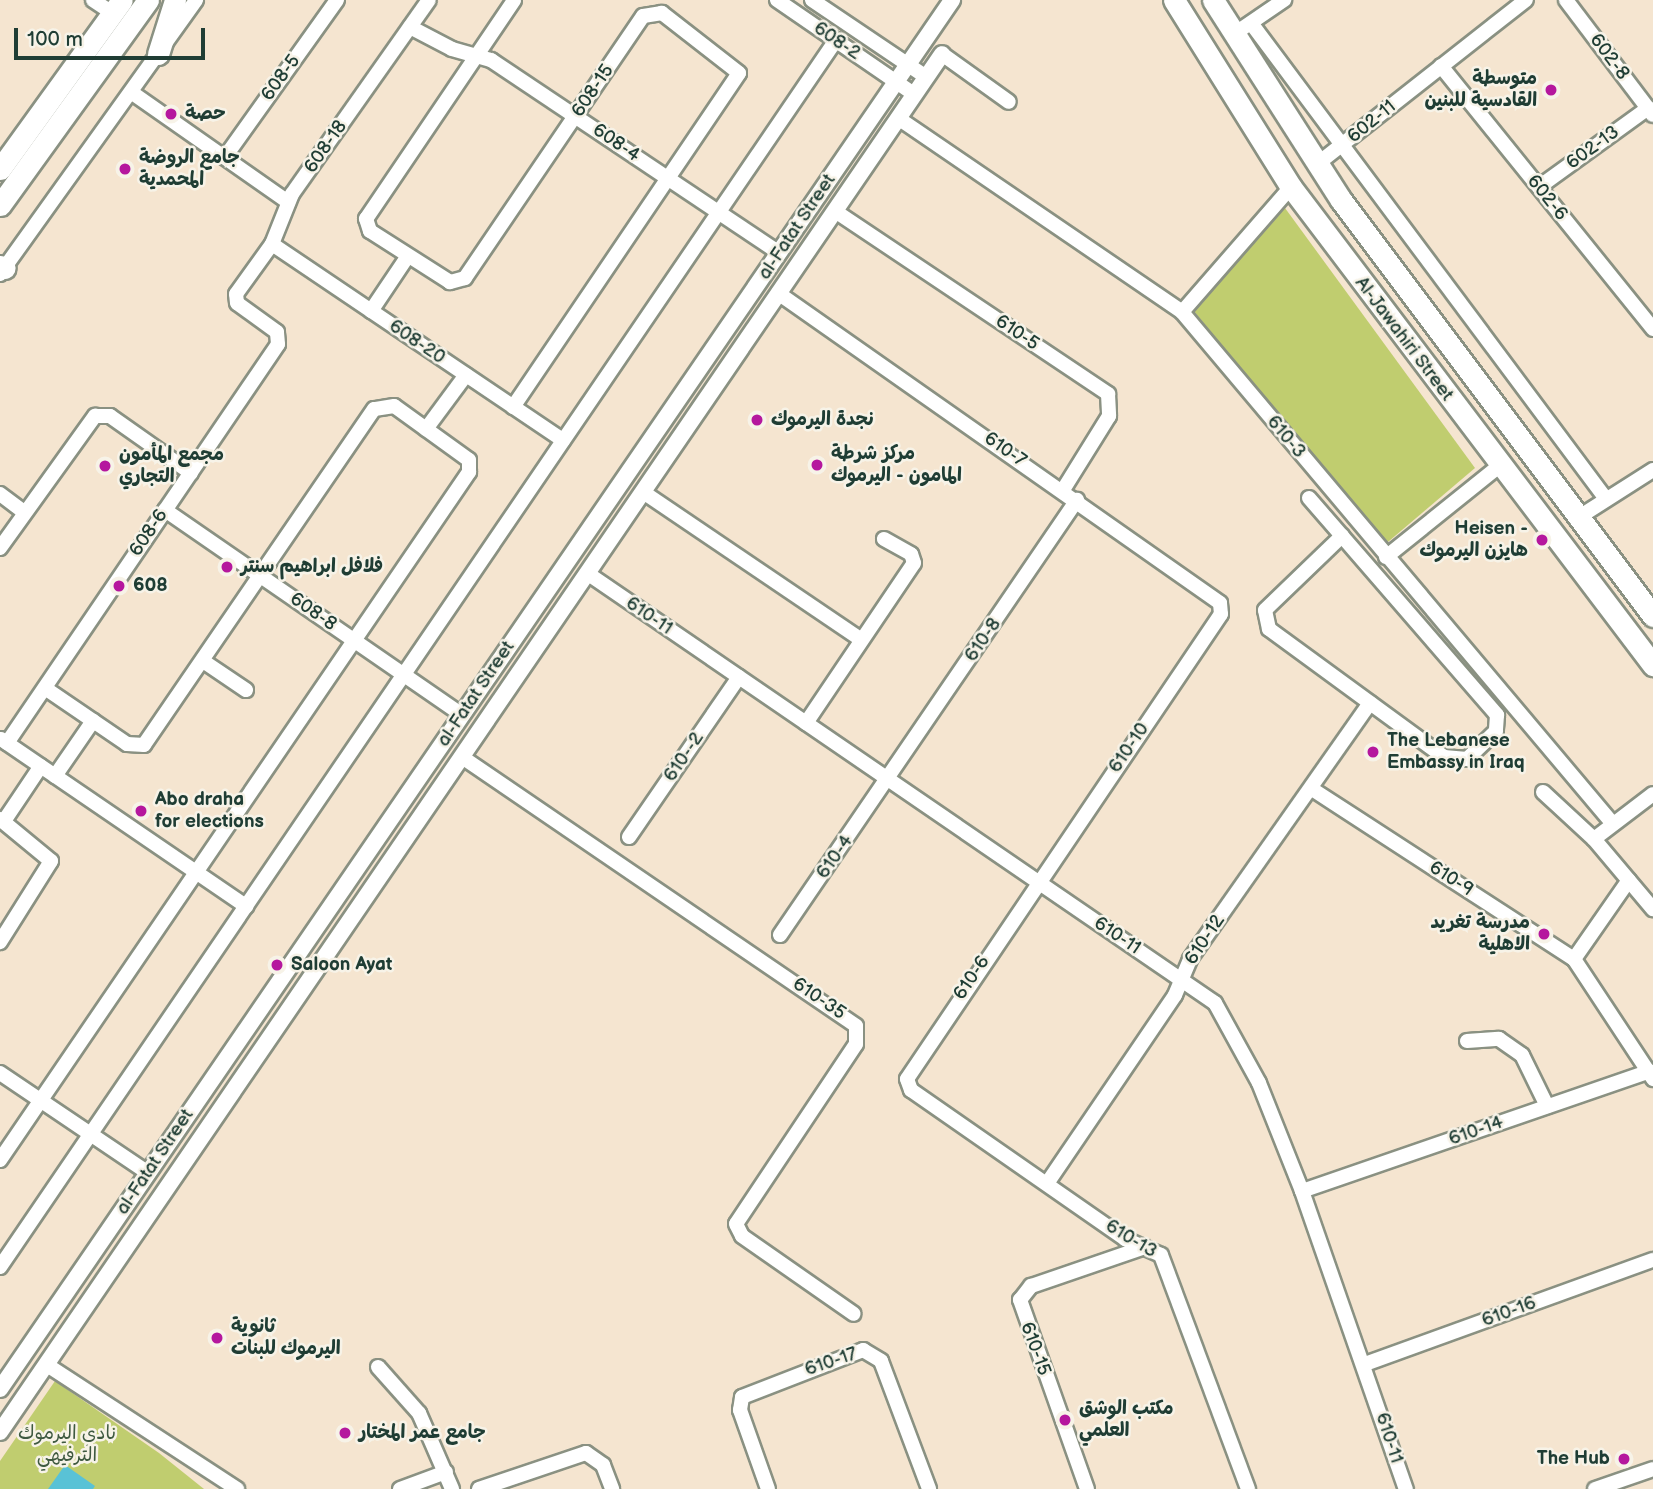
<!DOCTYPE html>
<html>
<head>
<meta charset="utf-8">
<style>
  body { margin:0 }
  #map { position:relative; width:1653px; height:1489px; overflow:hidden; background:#f5e5d0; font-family:"Balsamiq Sans","Playpen Sans Arabic",sans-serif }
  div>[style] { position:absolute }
  .green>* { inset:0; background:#c0cd6f }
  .water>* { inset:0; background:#59c2d6 }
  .roads { filter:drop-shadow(2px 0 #8a9182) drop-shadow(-2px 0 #8a9182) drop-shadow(0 2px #8a9182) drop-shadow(0 -2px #8a9182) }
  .minor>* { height:14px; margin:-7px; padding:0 7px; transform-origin:7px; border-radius:7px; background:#fff }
  .tertiary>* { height:16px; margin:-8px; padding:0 8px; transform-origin:8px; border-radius:8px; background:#fff }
  .primary>* { height:21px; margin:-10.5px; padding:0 10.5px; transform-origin:10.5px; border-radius:10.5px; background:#fff }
  .dots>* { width:19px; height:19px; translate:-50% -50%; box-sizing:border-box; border:4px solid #f7f3e8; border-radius:50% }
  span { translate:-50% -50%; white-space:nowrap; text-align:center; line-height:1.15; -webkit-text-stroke:5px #f7f3e8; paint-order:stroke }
  .street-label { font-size:19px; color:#1f3d34 }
  .poi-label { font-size:19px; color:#1f3d34; font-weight:700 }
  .right { translate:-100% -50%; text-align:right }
  .left { translate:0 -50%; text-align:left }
  .park-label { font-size:19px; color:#3f5a40 }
  .scale { position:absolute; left:14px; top:28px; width:191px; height:32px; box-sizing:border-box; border:4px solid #1f3d34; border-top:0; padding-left:9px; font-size:21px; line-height:24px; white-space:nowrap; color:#1f3d34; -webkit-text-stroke:5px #f7f3e8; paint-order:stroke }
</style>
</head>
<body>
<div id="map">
  <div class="green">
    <i style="clip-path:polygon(1285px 208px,1475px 468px,1382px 547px,1193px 310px)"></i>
    <i style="clip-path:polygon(55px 1381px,159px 1453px,204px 1489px,0 1489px,0 1461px)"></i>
  </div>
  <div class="water">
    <i style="clip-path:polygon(65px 1465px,95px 1486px,93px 1489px,48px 1489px)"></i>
  </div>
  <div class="roads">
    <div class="minor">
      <i style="left:93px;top:0;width:23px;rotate:34deg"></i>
      <i style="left:777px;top:0;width:166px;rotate:34.5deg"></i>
      <i style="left:812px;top:0;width:138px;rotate:34deg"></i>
      <i style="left:1566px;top:0;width:144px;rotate:52.9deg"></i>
      <i style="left:1251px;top:23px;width:594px;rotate:53.28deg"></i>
      <i style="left:410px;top:27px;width:47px;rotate:27.6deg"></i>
      <i style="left:452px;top:49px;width:41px;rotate:15.8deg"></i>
      <i style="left:491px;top:60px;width:347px;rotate:33.8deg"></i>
      <i style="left:1243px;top:28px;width:50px;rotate:-34.3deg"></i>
      <i style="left:942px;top:54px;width:82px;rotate:35.6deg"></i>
      <i style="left:1441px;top:66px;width:338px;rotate:51.1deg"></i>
      <i style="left:131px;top:92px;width:192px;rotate:35deg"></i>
      <i style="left:898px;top:118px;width:344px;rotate:34.3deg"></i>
      <i style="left:1182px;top:312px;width:669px;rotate:49.91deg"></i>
      <i style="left:225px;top:157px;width:193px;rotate:-54.5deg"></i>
      <i style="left:1316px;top:165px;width:267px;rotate:-38.2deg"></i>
      <i style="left:1539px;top:187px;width:135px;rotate:-35.9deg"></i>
      <i style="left:835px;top:211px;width:329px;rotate:33.8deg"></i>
      <i style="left:1108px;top:394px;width:22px;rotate:87deg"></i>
      <i style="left:1109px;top:416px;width:87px;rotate:121.9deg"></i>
      <i style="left:272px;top:244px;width:351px;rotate:34deg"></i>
      <i style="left:0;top:274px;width:337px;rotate:-54.4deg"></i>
      <i style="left:778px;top:293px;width:540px;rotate:35.04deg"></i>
      <i style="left:1220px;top:603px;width:11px;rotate:85deg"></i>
      <i style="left:1221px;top:614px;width:561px;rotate:124.03deg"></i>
      <i style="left:907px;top:1079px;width:12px;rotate:70deg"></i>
      <i style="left:911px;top:1090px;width:261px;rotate:34.8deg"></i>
      <i style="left:1125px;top:1239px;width:39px;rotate:24deg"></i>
      <i style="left:1161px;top:1255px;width:250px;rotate:69.6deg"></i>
      <i style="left:371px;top:311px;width:66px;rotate:-56.1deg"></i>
      <i style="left:1182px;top:312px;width:166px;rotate:-48.9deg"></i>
      <i style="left:513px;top:407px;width:403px;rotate:-55.9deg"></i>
      <i style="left:739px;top:73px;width:98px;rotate:-142.1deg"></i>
      <i style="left:662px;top:13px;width:19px;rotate:171deg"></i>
      <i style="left:643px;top:16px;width:317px;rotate:124.2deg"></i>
      <i style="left:465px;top:278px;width:16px;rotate:165deg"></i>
      <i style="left:450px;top:282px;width:95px;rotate:-147.5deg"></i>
      <i style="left:370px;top:231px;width:13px;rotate:-108deg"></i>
      <i style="left:366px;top:219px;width:264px;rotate:-55.9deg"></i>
      <i style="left:426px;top:429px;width:67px;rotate:-53.5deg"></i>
      <i style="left:643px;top:492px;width:262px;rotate:34.1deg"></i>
      <i style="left:0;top:494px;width:31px;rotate:37deg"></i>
      <i style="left:1309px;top:498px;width:50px;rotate:49deg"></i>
      <i style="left:1342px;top:536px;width:237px;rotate:49.1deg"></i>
      <i style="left:1497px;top:715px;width:16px;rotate:94deg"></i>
      <i style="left:1496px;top:731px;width:40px;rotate:136deg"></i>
      <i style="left:1467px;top:759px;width:23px;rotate:-175deg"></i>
      <i style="left:1444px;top:757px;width:217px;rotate:-143.8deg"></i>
      <i style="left:1269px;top:629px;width:19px;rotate:-102deg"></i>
      <i style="left:1265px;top:610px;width:107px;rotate:-43.9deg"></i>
      <i style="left:165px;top:510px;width:361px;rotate:34.6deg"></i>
      <i style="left:1576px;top:519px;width:91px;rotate:-32.5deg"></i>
      <i style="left:0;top:548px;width:163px;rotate:-54.3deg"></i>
      <i style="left:95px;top:416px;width:15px"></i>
      <i style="left:110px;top:416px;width:99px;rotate:35.1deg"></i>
      <i style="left:1386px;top:557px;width:144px;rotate:-38.8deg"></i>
      <i style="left:587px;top:573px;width:761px;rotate:34.4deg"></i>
      <i style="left:1215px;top:1003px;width:91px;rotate:61.2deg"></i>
      <i style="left:1259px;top:1083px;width:116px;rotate:68.3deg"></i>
      <i style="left:1302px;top:1191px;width:316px;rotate:70.8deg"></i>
      <i style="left:203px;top:661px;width:52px;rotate:34deg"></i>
      <i style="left:806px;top:723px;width:193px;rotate:-56deg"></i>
      <i style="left:914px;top:563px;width:9px;rotate:-108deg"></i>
      <i style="left:911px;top:554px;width:31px;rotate:-151deg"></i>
      <i style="left:1px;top:739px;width:297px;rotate:34.3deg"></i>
      <i style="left:7px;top:743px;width:482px;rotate:-55.8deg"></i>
      <i style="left:278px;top:344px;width:12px;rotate:-95deg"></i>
      <i style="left:277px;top:332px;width:49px;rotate:-144.1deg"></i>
      <i style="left:237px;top:303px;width:9px;rotate:-96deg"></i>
      <i style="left:236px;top:294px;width:62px;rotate:-54.2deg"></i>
      <i style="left:272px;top:244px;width:54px;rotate:-68.2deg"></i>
      <i style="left:292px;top:194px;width:237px;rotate:-54.8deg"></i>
      <i style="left:462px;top:757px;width:477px;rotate:34.3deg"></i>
      <i style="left:856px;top:1026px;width:18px;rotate:90deg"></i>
      <i style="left:856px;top:1044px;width:216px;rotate:123.7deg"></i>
      <i style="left:736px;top:1224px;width:13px;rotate:63deg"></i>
      <i style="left:742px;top:1236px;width:136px;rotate:34.9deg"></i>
      <i style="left:55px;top:776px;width:67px;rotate:-55.4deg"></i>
      <i style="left:1312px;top:789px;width:312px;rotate:33deg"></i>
      <i style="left:1574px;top:959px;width:144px;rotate:56.6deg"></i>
      <i style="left:1543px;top:792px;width:69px;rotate:42.7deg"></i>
      <i style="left:1594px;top:839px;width:92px;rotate:49.9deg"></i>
      <i style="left:0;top:819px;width:66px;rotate:39.5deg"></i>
      <i style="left:51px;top:861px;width:96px;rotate:122.2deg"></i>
      <i style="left:4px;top:821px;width:66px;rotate:-56.1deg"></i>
      <i style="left:629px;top:837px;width:194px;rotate:-55.5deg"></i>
      <i style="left:1594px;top:839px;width:74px;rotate:-37.3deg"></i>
      <i style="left:780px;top:935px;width:527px;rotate:-55.68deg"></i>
      <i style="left:1574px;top:959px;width:96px;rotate:-55.2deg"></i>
      <i style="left:1467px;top:1041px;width:32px;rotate:-4deg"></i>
      <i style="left:1499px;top:1039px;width:28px;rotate:35deg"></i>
      <i style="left:1522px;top:1055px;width:57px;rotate:63.9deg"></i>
      <i style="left:0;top:1073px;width:179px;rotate:34deg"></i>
      <i style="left:0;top:1160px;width:833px;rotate:-55.72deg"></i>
      <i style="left:469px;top:472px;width:12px;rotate:-90deg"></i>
      <i style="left:469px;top:460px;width:92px;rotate:-144.2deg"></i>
      <i style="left:394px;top:406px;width:20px;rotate:171deg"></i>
      <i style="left:374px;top:409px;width:407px;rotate:124.4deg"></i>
      <i style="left:144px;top:745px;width:17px;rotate:-177deg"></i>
      <i style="left:127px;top:744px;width:99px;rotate:-145.7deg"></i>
      <i style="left:1048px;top:1182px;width:226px;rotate:-55.8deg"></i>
      <i style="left:1175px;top:995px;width:39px;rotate:-67deg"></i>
      <i style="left:1190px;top:959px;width:313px;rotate:-54.9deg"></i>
      <i style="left:1302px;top:1191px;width:368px;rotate:-19deg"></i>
      <i style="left:0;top:1267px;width:1485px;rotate:-55.73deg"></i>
      <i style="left:1365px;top:1364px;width:306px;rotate:-19.9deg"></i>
      <i style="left:47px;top:1365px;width:227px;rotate:33.1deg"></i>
      <i style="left:378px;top:1367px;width:62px;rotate:48.3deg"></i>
      <i style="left:419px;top:1413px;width:83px;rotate:66.5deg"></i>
      <i style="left:400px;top:1489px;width:49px;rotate:-20.3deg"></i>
      <i style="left:479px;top:1489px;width:113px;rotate:-18.6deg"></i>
      <i style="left:586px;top:1453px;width:21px;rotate:35deg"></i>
      <i style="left:603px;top:1465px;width:26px;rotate:69deg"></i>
      <i style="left:768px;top:1489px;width:84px;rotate:-109.5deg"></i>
      <i style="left:740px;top:1410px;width:13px;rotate:-81deg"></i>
      <i style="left:742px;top:1397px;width:130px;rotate:-21.2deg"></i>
      <i style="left:863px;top:1350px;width:21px;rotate:31deg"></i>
      <i style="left:881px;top:1361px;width:137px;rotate:69.4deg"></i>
      <i style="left:1087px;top:1489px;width:201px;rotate:-109.5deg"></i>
      <i style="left:1020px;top:1300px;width:18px;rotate:-52deg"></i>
      <i style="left:1031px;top:1286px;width:120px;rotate:-18.9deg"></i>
      <i style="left:1595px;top:1489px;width:61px;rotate:-19deg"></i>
    </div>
    <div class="tertiary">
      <i style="left:0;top:1389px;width:1684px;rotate:-55.57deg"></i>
      <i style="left:0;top:1432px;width:1669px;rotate:-55.64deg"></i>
    </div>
    <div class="primary">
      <i style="left:1174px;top:0;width:221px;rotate:58deg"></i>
      <i style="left:1291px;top:187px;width:600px;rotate:52.86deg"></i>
      <i style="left:1213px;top:0;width:237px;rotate:57.4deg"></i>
      <i style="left:1341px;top:200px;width:520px;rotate:53.13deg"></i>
      <i style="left:158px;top:54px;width:57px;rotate:-72.5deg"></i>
      <i style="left:0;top:169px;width:208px;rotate:-54.2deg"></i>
      <i style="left:0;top:205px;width:253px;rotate:-54.2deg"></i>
      <i style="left:0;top:266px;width:5px;rotate:22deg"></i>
    </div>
  </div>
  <div class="dots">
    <i style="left:1551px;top:90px;background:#b5179e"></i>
    <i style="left:171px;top:114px;background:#b5179e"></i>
    <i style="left:125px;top:169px;background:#b5179e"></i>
    <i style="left:757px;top:420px;background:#b5179e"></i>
    <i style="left:817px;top:465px;background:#b5179e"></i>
    <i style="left:105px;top:466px;background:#b5179e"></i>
    <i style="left:1542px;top:540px;background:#b5179e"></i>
    <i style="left:227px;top:567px;background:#b5179e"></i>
    <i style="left:119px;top:586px;background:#b5179e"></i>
    <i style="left:1373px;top:752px;background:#b5179e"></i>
    <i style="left:141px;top:811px;background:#b5179e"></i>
    <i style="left:1544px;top:934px;background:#b5179e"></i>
    <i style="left:277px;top:965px;background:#b5179e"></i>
    <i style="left:217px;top:1338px;background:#b5179e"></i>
    <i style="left:1065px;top:1420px;background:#b5179e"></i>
    <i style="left:345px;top:1433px;background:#b5179e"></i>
    <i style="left:1624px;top:1459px;background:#b5179e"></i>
  </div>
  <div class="street-label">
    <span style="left:837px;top:41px;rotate:34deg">608-2</span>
    <span style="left:1609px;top:57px;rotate:53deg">602-8</span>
    <span style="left:281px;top:78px;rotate:-54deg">608-5</span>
    <span style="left:593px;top:91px;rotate:-56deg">608-15</span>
    <span style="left:1372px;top:122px;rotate:-39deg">602-11</span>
    <span style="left:616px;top:143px;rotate:34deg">608-4</span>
    <span style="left:326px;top:147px;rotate:-55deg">608-18</span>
    <span style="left:1593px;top:148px;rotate:-36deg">602-13</span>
    <span style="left:1547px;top:198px;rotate:51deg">602-6</span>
    <span style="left:797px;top:227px;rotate:-56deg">al-Fatat Street</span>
    <span style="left:1017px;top:333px;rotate:34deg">610-5</span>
    <span style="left:1404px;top:339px;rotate:53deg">Al-Jawahiri Street</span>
    <span style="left:417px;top:342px;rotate:34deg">608-20</span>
    <span style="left:1286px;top:437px;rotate:50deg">610-3</span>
    <span style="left:1005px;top:450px;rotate:35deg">610-7</span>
    <span style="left:149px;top:533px;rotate:-56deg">608-6</span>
    <span style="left:313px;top:612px;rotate:35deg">608-8</span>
    <span style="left:649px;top:616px;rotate:34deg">610-11</span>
    <span style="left:983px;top:640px;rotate:-56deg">610-8</span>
    <span style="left:476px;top:694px;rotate:-56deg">al-Fatat Street</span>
    <span style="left:1129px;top:748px;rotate:-56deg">610-10</span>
    <span style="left:684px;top:757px;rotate:-56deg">610--2</span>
    <span style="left:835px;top:857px;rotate:-55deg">610-4</span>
    <span style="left:1451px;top:879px;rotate:33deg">610-9</span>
    <span style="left:1117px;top:936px;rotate:34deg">610-11</span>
    <span style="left:1205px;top:940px;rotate:-56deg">610-12</span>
    <span style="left:972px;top:978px;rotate:-56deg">610-6</span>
    <span style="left:819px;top:999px;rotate:34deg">610-35</span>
    <span style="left:1476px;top:1131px;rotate:-19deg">610-14</span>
    <span style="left:155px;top:1162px;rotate:-56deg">al-Fatat Street</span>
    <span style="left:1131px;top:1239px;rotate:31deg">610-13</span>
    <span style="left:1509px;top:1312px;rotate:-20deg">610-16</span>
    <span style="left:1035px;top:1349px;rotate:70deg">610-15</span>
    <span style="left:831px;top:1362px;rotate:-19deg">610-17</span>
    <span style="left:1389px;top:1438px;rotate:72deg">610-11</span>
  </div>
  <div class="poi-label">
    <span class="right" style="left:1537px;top:90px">متوسطة<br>القادسية للبنين</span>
    <span class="left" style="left:185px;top:114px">حصة</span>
    <span class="left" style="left:139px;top:169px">جامع الروضة<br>المحمدية</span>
    <span class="left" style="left:771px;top:420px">نجدة اليرموك</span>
    <span class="left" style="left:831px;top:465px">مركز شرطة<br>المامون - اليرموك</span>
    <span class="left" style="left:119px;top:466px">مجمع المأمون<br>التجاري</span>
    <span class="right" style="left:1528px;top:540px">Heisen -<br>هايزن اليرموك</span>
    <span class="left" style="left:241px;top:567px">فلافل ابراهيم سنتر</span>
    <span class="left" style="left:133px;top:586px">608</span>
    <span class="left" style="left:1387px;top:752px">The Lebanese<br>Embassy in Iraq</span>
    <span class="left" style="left:155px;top:811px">Abo draha<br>for elections</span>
    <span class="right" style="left:1530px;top:934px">مدرسة تغريد<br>الاهلية</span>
    <span class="left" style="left:291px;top:965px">Saloon Ayat</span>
    <span class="left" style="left:231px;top:1338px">ثانوية<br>اليرموك للبنات</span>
    <span class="left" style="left:1079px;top:1420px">مكتب الوشق<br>العلمي</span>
    <span class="left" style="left:359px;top:1433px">جامع عمر المختار</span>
    <span class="right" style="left:1610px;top:1459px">The Hub</span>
  </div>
  <div class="park-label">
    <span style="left:67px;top:1445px">نادي اليرموك<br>الترفيهي</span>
  </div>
  <div class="scale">100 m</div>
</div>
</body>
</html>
